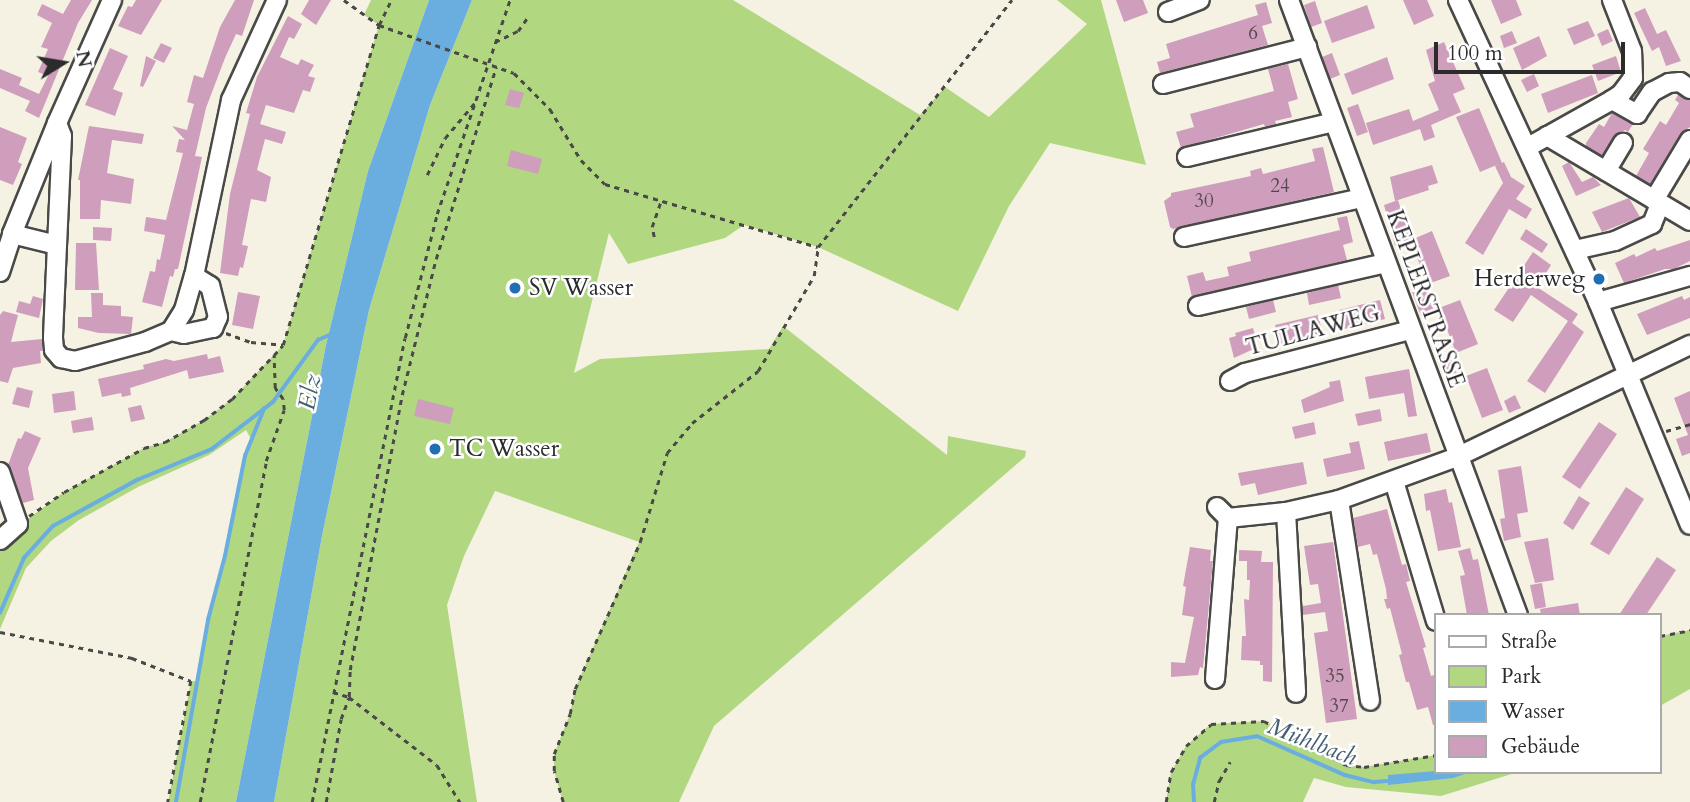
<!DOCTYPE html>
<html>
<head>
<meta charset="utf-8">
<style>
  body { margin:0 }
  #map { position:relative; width:1690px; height:802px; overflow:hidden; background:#f5f2e3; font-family:Cardo,serif }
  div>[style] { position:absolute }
  .green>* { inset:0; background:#b2d781 }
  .water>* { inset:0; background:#6aaddf }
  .stream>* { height:3.5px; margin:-1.75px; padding:0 1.75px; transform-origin:1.75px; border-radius:1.75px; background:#6aaddf }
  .building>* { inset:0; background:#ce9ebc }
  .path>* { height:2.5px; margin-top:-1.25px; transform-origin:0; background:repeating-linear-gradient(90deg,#494947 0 5px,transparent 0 10px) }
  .roads { filter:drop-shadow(2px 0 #494947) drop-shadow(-2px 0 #494947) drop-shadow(0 2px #494947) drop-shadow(0 -2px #494947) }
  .minor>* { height:18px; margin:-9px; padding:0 9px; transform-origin:9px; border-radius:9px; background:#fff }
  .dots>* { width:19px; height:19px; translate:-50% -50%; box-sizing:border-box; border:4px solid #fff; border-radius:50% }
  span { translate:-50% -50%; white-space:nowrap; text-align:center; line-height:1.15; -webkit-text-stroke:5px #fff; paint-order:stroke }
  .number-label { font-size:19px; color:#54484f }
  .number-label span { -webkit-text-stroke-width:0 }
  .poi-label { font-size:23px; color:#2b2b2b }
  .right { translate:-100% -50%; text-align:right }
  .left { translate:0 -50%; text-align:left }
  .street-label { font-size:23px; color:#2b2b2b }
  .water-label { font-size:24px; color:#445f73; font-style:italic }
  .legend { position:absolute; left:1434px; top:613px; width:228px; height:161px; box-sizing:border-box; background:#fff; border:2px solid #aaa; margin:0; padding:9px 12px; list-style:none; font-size:21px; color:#2b2b2b }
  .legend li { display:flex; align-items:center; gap:14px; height:35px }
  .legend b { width:35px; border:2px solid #aaa }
  .north { position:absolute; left:28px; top:28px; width:70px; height:70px; -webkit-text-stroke:5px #fff; paint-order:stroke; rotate:79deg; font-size:19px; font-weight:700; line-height:28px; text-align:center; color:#2b2b2b }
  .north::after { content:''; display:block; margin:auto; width:24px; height:32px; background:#2b2b2b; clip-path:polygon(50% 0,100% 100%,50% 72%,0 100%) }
  .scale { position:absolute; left:1434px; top:42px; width:191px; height:32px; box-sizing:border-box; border:4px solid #2b2b2b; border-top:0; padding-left:9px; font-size:21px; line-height:24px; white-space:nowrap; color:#2b2b2b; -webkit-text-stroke:5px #fff; paint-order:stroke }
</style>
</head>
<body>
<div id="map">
  <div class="green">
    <i style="clip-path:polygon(371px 0,429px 0,368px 171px,326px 345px,236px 802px,168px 802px,191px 681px,197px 681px,208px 620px,225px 556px,245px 456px,251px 439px,246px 430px,209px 455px,138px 487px,79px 520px,51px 541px,26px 568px,0 629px,0 540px,64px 492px,144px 448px,165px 442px,204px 420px,232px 399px,283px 345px,379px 25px,364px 15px)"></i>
    <i style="clip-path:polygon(472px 0,733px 0,920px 115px,945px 87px,989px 117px,1087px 24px,1057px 0,1101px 0,1146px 165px,1050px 143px,1009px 206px,958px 311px,818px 247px,744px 225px,725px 238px,628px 264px,609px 233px,574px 373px,600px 359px,769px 349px,783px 326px,947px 455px,948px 436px,1026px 451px,1025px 457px,714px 726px,679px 802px,563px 802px,554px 771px,554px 754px,570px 714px,575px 689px,639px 542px,495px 491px,464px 556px,447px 605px,477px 802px,274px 802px,322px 536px,369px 310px,430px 105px)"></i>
    <i style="clip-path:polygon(1690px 630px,1690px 689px,1660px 706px,1660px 636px)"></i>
    <i style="clip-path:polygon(1264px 721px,1346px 765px,1364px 767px,1436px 755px,1436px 772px,1518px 772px,1441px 796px,1346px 787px,1314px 778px,1303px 802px,1166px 802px,1171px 772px,1186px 746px,1211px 724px)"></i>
  </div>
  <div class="water">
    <i style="clip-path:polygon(429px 0,472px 0,430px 105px,369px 310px,322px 536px,274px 802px,236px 802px,326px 345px,368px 171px)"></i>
    <i style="clip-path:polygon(1436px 771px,1471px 772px,1453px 778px,1388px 785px,1388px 775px)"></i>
  </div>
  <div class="stream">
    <i style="left:0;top:613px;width:60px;rotate:-66.4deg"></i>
    <i style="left:24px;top:558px;width:43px;rotate:-47.8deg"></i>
    <i style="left:53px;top:526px;width:96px;rotate:-28.7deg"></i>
    <i style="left:137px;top:480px;width:81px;rotate:-22.5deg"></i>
    <i style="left:212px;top:449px;width:77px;rotate:-37.6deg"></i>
    <i style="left:273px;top:402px;width:77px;rotate:-54deg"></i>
    <i style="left:318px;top:340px;width:15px;rotate:-23deg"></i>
    <i style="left:176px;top:802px;width:185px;rotate:-80deg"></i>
    <i style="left:208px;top:620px;width:66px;rotate:-75.1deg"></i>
    <i style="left:225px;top:556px;width:102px;rotate:-78.7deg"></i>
    <i style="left:245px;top:456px;width:51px;rotate:-68deg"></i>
    <i style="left:1194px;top:802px;width:17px;rotate:-93deg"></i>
    <i style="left:1193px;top:785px;width:28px;rotate:-75deg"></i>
    <i style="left:1200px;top:758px;width:26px;rotate:-37deg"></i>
    <i style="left:1221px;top:742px;width:36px;rotate:-9deg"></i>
    <i style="left:1257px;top:736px;width:96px;rotate:23.9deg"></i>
    <i style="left:1345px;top:775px;width:30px;rotate:14deg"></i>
    <i style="left:1374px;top:782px;width:16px;rotate:-4deg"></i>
  </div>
  <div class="building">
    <i style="clip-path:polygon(71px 0,92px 0,78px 23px,39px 118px,25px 111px,30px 101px,0 88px,0 69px,22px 78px,19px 85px,39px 94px,48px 76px,38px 72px,48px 49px,41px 47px,52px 23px,37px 15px,42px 4px,63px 14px)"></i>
    <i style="clip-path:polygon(136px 0,162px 0,141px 35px,118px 26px,128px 6px,132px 7px)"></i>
    <i style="clip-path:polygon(235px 0,254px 0,242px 36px,236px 34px,225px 58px,206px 108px,195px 156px,202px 157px,178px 269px,175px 269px,173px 277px,170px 276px,162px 307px,142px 302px,150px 271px,155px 272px,157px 259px,160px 260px,165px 235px,144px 231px,146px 217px,166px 220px,183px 153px,176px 152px,179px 139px,185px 140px,172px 126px,187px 130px,194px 104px,187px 102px,194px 75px,203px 78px,220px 27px)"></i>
    <i style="clip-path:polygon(309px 0,331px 0,316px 25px,301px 14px)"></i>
    <i style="clip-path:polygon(1116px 0,1143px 0,1148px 13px,1124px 22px)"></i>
    <i style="clip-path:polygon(1403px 0,1427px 0,1434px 16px,1414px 25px)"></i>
    <i style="clip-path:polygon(1491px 0,1516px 0,1522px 15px,1501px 24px)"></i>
    <i style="clip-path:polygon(1315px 1px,1322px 23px,1311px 27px,1304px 5px)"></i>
    <i style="clip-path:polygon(1266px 2px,1272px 23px,1262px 26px,1268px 45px,1160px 73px,1157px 62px,1170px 58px,1166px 44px,1258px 15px,1255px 5px)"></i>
    <i style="clip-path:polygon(1367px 5px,1375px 28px,1332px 43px,1324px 21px)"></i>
    <i style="clip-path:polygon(1645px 8px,1657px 34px,1666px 30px,1681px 61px,1666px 66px,1659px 47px,1652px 51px,1634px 13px)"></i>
    <i style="clip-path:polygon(288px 16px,302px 24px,294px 39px,289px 37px,280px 57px,298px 65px,301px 59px,314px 65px,308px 76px,315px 78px,310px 92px,303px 90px,294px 113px,266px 105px,260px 124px,286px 132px,282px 144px,265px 139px,257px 170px,271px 177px,266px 202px,251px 199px,242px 245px,248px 246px,243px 268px,240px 267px,238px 276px,220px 273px,230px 194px,250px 114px,246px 113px,257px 77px)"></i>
    <i style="clip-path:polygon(1588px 21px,1595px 36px,1574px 45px,1567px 29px)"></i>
    <i style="clip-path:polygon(1608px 29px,1613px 41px,1602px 46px,1597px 34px)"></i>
    <i style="clip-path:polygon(1512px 31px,1517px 43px,1504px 48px,1500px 36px)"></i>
    <i style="clip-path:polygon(1539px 36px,1547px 56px,1522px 70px,1513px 48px)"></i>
    <i style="clip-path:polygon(1444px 42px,1465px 89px,1453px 94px,1461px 112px,1431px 125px,1435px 137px,1424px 141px,1420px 129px,1373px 145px,1366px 123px,1409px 109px,1413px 121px,1439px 110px,1428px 84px,1435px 81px,1426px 50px)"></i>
    <i style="clip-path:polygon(161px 43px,172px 48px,164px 63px,153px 58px)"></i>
    <i style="clip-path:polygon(110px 48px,128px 56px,113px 89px,123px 93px,115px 116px,85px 105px)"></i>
    <i style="clip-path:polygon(1332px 53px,1340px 75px,1330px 79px,1322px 57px)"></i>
    <i style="clip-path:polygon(146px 56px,156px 61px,143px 87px,140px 86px)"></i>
    <i style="clip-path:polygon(1616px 56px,1621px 72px,1598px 81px,1592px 65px)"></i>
    <i style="clip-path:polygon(1387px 57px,1394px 79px,1352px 95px,1344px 74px)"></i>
    <i style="clip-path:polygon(1288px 64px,1298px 99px,1288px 102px,1292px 117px,1275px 121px,1276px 124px,1265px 127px,1264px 124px,1181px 148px,1176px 132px,1194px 127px,1190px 114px,1274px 91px,1268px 69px)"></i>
    <i style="clip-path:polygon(1534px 74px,1539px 86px,1527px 92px,1521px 80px)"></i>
    <i style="clip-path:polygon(1592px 75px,1598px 93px,1548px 113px,1541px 94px)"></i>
    <i style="clip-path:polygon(510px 89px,524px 93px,519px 108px,505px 105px)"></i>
    <i style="clip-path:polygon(1678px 95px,1690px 100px,1690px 127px,1680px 134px,1650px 184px,1636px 176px,1649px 153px,1643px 149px,1660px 121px,1666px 125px,1679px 103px,1675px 100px)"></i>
    <i style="clip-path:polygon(1358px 104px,1368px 132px,1357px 136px,1347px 108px)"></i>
    <i style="clip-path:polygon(1479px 108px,1502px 163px,1504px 162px,1511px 177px,1525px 186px,1516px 199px,1532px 209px,1526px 219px,1509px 209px,1483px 255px,1465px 243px,1503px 183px,1495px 166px,1499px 164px,1480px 172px,1456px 117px)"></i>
    <i style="clip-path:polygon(1612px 113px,1633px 124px,1628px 132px,1625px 130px,1614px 137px,1602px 156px,1586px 146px,1586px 143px,1599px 124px,1604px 127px)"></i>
    <i style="clip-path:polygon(89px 126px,144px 134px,142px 144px,112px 140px,107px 173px,134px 179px,131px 204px,101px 200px,100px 219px,80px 219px,80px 180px,78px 180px)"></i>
    <i style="clip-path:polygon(0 127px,27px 138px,18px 162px,22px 164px,13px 185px,0 180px)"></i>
    <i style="clip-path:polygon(1323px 147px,1334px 192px,1173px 229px,1170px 227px,1164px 201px,1171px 196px,1171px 193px,1251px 176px,1250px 171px,1261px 168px,1263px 174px,1315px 161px,1312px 149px)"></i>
    <i style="clip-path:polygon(511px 150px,542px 159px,538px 174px,507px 166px)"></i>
    <i style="clip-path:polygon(1569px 162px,1582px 182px,1593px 177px,1601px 185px,1576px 196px,1562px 166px)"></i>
    <i style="clip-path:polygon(1432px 165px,1438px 183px,1428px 186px,1429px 190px,1395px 201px,1390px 177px)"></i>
    <i style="clip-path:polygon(1629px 198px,1640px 217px,1602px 232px,1592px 212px)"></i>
    <i style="clip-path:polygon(1398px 200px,1411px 240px,1432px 231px,1450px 276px,1428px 284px,1410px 241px,1395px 246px,1384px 205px)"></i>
    <i style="clip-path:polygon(1347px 216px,1353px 242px,1343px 245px,1347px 260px,1192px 297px,1187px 276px,1203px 272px,1206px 281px,1229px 276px,1227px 267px,1251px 261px,1249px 252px,1340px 230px,1337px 218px)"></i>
    <i style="clip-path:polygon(93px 227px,112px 228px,111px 241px,93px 240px)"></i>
    <i style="clip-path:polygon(1526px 229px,1548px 244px,1542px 253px,1520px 239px)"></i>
    <i style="clip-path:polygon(1690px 240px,1690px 261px,1674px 269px,1665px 269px,1624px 283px,1615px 263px,1634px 254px,1636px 257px,1655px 248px,1657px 251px)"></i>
    <i style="clip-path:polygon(76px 243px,96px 243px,99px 290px,75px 290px)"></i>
    <i style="clip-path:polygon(1533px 252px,1551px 265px,1537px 287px,1578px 314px,1572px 323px,1584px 332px,1545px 393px,1527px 381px,1568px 321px,1531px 295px,1513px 322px,1494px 310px)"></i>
    <i style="clip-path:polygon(1338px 285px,1341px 298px,1309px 305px,1307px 293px)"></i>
    <i style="clip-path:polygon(1425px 287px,1434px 311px,1421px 316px,1412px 292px)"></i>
    <i style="clip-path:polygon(238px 292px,260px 296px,253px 329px,232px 325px)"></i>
    <i style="clip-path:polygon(91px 293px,103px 293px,103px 305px,121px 306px,121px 316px,133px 317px,131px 334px,99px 333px,78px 328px,78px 317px,92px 317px)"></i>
    <i style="clip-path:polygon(33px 296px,43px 299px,39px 318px,16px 312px,19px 301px,30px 304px)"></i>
    <i style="clip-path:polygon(1682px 296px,1684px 300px,1690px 297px,1690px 318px,1647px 335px,1637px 314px)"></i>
    <i style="clip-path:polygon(1273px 300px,1276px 312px,1249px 319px,1246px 307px)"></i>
    <i style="clip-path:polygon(1380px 300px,1385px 319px,1344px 329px,1339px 310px)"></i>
    <i style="clip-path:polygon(1460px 300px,1478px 344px,1456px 353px,1439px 308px)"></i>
    <i style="clip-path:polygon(3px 311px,18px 315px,11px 342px,42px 339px,43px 351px,40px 351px,41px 363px,13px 368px,8px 383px,0 381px,0 315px)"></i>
    <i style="clip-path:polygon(1318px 315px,1323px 335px,1280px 345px,1275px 325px)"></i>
    <i style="clip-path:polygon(1253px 328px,1258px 347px,1234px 358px,1229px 338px,1236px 336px,1235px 333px)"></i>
    <i style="clip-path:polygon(207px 354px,208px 359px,220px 356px,224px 372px,189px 379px,187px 370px,130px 388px,131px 395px,122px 397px,121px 393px,102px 397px,98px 379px,144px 369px,143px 365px,166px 359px,174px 361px)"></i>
    <i style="clip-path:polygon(1450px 356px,1460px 378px,1450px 382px,1441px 360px)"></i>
    <i style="clip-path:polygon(1487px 368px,1503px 410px,1482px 418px,1466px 376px)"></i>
    <i style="clip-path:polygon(1409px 369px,1417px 416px,1408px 417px,1404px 393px,1369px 399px,1365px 377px)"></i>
    <i style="clip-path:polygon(1340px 380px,1344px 401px,1304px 413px,1301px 400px,1330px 387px,1329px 382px)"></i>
    <i style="clip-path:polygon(17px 387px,33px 391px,29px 408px,12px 404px)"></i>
    <i style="clip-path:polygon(74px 391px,76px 410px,54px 413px,52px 394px)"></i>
    <i style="clip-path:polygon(1690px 391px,1690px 453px,1682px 456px,1676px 439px,1688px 435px,1674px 398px)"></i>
    <i style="clip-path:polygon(1515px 395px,1521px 408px,1509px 413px,1504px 401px)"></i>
    <i style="clip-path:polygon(418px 399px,454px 408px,450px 424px,414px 416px)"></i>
    <i style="clip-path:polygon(141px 405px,145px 419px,131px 422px,128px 408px)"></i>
    <i style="clip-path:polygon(1380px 409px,1382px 421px,1358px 426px,1355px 414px)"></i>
    <i style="clip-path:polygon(92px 417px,94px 430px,73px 433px,71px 421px)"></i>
    <i style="clip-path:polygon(1314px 422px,1316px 434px,1295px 439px,1292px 427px)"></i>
    <i style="clip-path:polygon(1599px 422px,1617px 434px,1580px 489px,1562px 477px)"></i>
    <i style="clip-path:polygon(25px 431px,41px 438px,28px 468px,34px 500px,23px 503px,8px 465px,18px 438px,21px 439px)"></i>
    <i style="clip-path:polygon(1427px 433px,1431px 452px,1388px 461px,1384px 442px)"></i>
    <i style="clip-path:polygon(1359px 441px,1365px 469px,1327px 477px,1323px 459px,1351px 453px,1349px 443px)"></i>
    <i style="clip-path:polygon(1303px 462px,1307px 484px,1258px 495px,1255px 483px,1241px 486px,1238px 473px)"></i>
    <i style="clip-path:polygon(1521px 466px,1528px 512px,1517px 514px,1521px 537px,1504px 541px,1500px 519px,1505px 518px,1498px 470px)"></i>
    <i style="clip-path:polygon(1626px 487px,1644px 499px,1609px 555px,1590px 544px)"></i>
    <i style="clip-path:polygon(1446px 489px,1449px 503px,1452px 502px,1461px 547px,1438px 551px,1430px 510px,1426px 511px,1424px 494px)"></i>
    <i style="clip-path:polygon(1579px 496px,1590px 503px,1573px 530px,1563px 523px)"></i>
    <i style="clip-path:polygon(1387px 509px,1402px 565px,1406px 564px,1410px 581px,1406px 582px,1426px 647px,1423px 648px,1431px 676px,1434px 675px,1436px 684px,1436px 725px,1433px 725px,1428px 707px,1417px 710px,1409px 682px,1406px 682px,1399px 655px,1402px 654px,1390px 608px,1387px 609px,1384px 599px,1387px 599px,1386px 589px,1377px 554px,1373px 555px,1370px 544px,1358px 547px,1353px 518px)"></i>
    <i style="clip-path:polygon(1548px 538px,1554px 580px,1535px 583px,1524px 542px)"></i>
    <i style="clip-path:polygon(1333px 542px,1357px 719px,1326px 723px,1314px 633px,1328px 631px,1325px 612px,1303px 615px,1303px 606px,1321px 603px,1318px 584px,1310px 585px,1304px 546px)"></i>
    <i style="clip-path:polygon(1190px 547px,1211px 550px,1210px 561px,1213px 561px,1203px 668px,1200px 667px,1198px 675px,1171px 677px,1171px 662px,1185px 663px,1190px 637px,1194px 617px,1182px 615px,1186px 587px,1183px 586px)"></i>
    <i style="clip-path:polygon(1470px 548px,1473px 560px,1478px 559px,1489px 615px,1467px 615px,1460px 576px,1465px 575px,1458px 551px)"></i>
    <i style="clip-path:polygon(1239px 550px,1262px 551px,1261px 562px,1273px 562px,1272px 682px,1263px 681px,1263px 665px,1260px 665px,1260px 661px,1241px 660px,1242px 636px,1246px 636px,1244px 599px,1249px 600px,1250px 580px,1247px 580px,1247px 561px,1239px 561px)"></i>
    <i style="clip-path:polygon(1657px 557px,1676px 570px,1646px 615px,1619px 615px)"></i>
    <i style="clip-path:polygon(1542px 583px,1546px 607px,1535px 609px,1530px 585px)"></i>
    <i style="clip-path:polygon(1578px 603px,1580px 615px,1541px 615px,1540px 609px)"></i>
  </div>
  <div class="path">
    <i style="left:344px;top:0;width:43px;rotate:35.5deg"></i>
    <i style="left:379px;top:25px;width:143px;rotate:19.6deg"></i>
    <i style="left:514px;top:73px;width:51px;rotate:45deg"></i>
    <i style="left:550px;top:109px;width:60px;rotate:58.7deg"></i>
    <i style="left:581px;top:160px;width:34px;rotate:45deg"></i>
    <i style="left:605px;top:184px;width:222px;rotate:16.5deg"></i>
    <i style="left:818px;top:247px;width:314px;rotate:-51.9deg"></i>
    <i style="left:495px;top:42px;width:25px;rotate:-26deg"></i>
    <i style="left:518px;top:31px;width:16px;rotate:-55deg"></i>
    <i style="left:427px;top:175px;width:41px;rotate:-64.1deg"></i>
    <i style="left:445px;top:138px;width:50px;rotate:-49.9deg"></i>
    <i style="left:654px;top:237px;width:10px;rotate:-101deg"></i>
    <i style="left:652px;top:227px;width:28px;rotate:-71deg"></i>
    <i style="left:226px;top:333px;width:27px;rotate:20deg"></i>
    <i style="left:251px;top:342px;width:32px;rotate:5deg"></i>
    <i style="left:1666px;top:431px;width:25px;rotate:-16deg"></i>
    <i style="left:29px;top:516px;width:42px;rotate:-34.4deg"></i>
    <i style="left:64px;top:492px;width:91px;rotate:-28.8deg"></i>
    <i style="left:144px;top:448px;width:22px;rotate:-16deg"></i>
    <i style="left:165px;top:442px;width:45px;rotate:-29.4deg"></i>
    <i style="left:204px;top:420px;width:35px;rotate:-37deg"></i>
    <i style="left:232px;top:399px;width:59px;rotate:-46.4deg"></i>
    <i style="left:0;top:632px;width:135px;rotate:11.1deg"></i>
    <i style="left:132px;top:658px;width:63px;rotate:21.3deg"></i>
    <i style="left:191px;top:681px;width:123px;rotate:100.8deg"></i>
    <i style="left:1660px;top:636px;width:31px;rotate:-11deg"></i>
    <i style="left:333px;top:692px;width:17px;rotate:17deg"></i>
    <i style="left:349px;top:697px;width:111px;rotate:37.7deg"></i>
    <i style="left:437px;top:765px;width:44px;rotate:58.1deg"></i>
    <i style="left:200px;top:802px;width:347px;rotate:-79deg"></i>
    <i style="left:266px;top:461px;width:54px;rotate:-70.6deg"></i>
    <i style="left:284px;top:410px;width:11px;rotate:-95deg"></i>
    <i style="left:283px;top:399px;width:14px;rotate:-126deg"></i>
    <i style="left:275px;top:388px;width:33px;rotate:-92deg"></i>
    <i style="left:274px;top:355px;width:13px;rotate:-48deg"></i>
    <i style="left:283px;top:345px;width:334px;rotate:-73.3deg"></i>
    <i style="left:379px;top:25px;width:28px;rotate:-64deg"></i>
    <i style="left:312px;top:802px;width:473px;rotate:-78.7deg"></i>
    <i style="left:405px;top:338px;width:128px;rotate:-75.5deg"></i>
    <i style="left:437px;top:214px;width:226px;rotate:-71.2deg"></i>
    <i style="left:326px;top:802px;width:84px;rotate:-79.8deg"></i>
    <i style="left:341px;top:719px;width:23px;rotate:-70deg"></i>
    <i style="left:349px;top:697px;width:27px;rotate:-88deg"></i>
    <i style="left:350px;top:670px;width:280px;rotate:-79.3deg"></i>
    <i style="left:402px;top:395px;width:140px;rotate:-76deg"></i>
    <i style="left:436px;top:259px;width:201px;rotate:-72.6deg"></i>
    <i style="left:563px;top:802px;width:32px;rotate:-106deg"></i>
    <i style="left:554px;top:771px;width:17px;rotate:-90deg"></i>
    <i style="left:554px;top:754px;width:43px;rotate:-68.2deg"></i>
    <i style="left:570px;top:714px;width:25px;rotate:-79deg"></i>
    <i style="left:575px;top:689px;width:161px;rotate:-66.1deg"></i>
    <i style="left:640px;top:542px;width:93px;rotate:-73.1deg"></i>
    <i style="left:667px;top:453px;width:39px;rotate:-50deg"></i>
    <i style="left:692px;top:423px;width:84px;rotate:-38.2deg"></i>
    <i style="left:758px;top:371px;width:110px;rotate:-59.5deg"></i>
    <i style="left:814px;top:276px;width:29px;rotate:-82deg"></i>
    <i style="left:1166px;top:802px;width:30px;rotate:-81deg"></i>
    <i style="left:1171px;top:772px;width:30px;rotate:-60deg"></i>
    <i style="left:1186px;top:746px;width:33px;rotate:-41deg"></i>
    <i style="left:1211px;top:724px;width:53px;rotate:-3.2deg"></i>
    <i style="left:1264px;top:721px;width:93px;rotate:28.2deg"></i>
    <i style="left:1346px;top:765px;width:18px;rotate:6deg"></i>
    <i style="left:1364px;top:767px;width:73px;rotate:-9.5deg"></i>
    <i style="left:1214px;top:802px;width:22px;rotate:-77deg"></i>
    <i style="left:1219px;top:781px;width:22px;rotate:-60deg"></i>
  </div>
  <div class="roads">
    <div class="minor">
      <i style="left:1289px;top:0;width:656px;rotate:69.58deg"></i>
      <i style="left:1458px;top:0;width:333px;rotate:65.1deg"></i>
      <i style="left:1598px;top:302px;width:241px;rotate:67.6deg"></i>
      <i style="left:1168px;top:12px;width:34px;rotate:-21deg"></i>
      <i style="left:1163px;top:84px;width:149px;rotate:-14.4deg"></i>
      <i style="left:1612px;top:100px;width:29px;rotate:29deg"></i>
      <i style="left:1637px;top:114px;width:27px;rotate:-56deg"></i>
      <i style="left:1652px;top:92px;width:19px;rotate:-28deg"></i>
      <i style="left:1669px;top:83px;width:11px;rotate:-5deg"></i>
      <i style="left:1680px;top:82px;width:12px;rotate:35deg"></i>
      <i style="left:57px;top:123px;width:14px;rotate:69deg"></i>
      <i style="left:62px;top:136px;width:109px;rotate:92.6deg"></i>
      <i style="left:1547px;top:136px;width:166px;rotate:30.7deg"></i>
      <i style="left:1528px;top:147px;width:96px;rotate:-29.2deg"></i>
      <i style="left:1612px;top:100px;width:11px;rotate:-34deg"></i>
      <i style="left:1621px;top:94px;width:20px;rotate:-53deg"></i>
      <i style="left:1633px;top:78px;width:27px;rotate:-92deg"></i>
      <i style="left:1632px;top:51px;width:55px;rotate:-111.4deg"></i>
      <i style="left:1187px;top:157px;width:151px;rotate:-13.4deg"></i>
      <i style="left:1606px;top:171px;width:33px;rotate:-59deg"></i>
      <i style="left:1654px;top:200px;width:70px;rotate:-59deg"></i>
      <i style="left:12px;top:234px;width:46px;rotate:13.7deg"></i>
      <i style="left:57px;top:245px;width:93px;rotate:92.5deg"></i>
      <i style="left:53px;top:338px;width:12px;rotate:85deg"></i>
      <i style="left:54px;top:350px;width:11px;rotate:49deg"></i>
      <i style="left:61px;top:358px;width:14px;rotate:12deg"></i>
      <i style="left:75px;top:361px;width:73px;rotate:-15.2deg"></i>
      <i style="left:145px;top:342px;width:28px;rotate:-23deg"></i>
      <i style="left:171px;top:331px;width:25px;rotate:-58deg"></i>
      <i style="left:184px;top:310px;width:35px;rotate:-74deg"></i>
      <i style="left:194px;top:276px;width:180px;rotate:-78.1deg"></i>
      <i style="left:231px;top:100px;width:110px;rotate:-65.3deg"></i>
      <i style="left:1184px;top:237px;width:182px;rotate:-12.4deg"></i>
      <i style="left:1575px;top:250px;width:41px;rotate:-12.7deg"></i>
      <i style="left:1615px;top:241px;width:41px;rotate:-24.7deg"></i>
      <i style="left:1652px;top:224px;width:22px;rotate:-68deg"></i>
      <i style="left:0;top:272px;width:40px;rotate:-72deg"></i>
      <i style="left:12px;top:234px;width:120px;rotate:-67.9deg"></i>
      <i style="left:57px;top:123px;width:135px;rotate:-65.9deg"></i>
      <i style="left:1598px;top:302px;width:96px;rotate:-15.8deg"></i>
      <i style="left:1198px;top:306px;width:192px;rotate:-12.9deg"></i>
      <i style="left:171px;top:331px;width:13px;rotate:13deg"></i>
      <i style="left:184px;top:334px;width:30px;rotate:-12deg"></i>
      <i style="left:213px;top:328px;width:12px;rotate:-66deg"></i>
      <i style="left:218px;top:317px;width:32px;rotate:-104deg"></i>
      <i style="left:210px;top:286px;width:19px;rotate:-148deg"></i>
      <i style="left:1230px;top:381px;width:17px;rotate:-28deg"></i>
      <i style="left:1245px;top:373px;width:171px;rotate:-14.6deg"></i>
      <i style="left:0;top:472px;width:55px;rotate:70.9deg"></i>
      <i style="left:18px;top:524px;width:24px;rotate:138deg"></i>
      <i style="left:1394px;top:481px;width:146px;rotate:73.3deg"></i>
      <i style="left:1339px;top:500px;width:203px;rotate:81.2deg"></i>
      <i style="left:1217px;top:507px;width:16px;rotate:45deg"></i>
      <i style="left:1228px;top:518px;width:58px;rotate:-5.9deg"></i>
      <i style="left:1286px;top:512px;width:54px;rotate:-12.8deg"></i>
      <i style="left:1339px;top:500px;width:126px;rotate:-20deg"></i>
      <i style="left:1457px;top:457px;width:259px;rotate:-25.7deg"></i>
      <i style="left:1286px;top:512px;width:181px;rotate:86.8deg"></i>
      <i style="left:1215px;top:679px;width:162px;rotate:-85.4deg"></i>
    </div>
  </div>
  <div class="dots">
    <i style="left:1599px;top:279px;background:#1f6fb2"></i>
    <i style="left:515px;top:288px;background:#1f6fb2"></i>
    <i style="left:435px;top:449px;background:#1f6fb2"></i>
  </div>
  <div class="number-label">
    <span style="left:1253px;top:34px">6</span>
    <span style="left:1280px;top:187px">24</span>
    <span style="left:1204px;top:202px">30</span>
    <span style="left:1335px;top:677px">35</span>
    <span style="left:1339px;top:707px">37</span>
  </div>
  <div class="poi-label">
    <span class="right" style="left:1585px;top:279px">Herderweg</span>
    <span class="left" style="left:529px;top:288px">SV Wasser</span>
    <span class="left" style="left:449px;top:449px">TC Wasser</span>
  </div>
  <div class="street-label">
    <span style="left:1425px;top:299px;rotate:70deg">KEPLERSTRASSE</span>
    <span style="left:1313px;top:331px;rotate:-15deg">TULLAWEG</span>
  </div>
  <div class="water-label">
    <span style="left:310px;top:392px;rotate:-79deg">Elz</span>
    <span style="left:1312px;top:742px;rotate:21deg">Mühlbach</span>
  </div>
  <ul class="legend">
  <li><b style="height:9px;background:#fff"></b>Straße</li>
  <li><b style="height:19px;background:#b2d781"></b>Park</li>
  <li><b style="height:19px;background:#6aaddf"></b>Wasser</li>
  <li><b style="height:19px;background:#ce9ebc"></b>Gebäude</li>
  </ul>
  <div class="north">N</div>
  <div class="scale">100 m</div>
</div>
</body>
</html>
